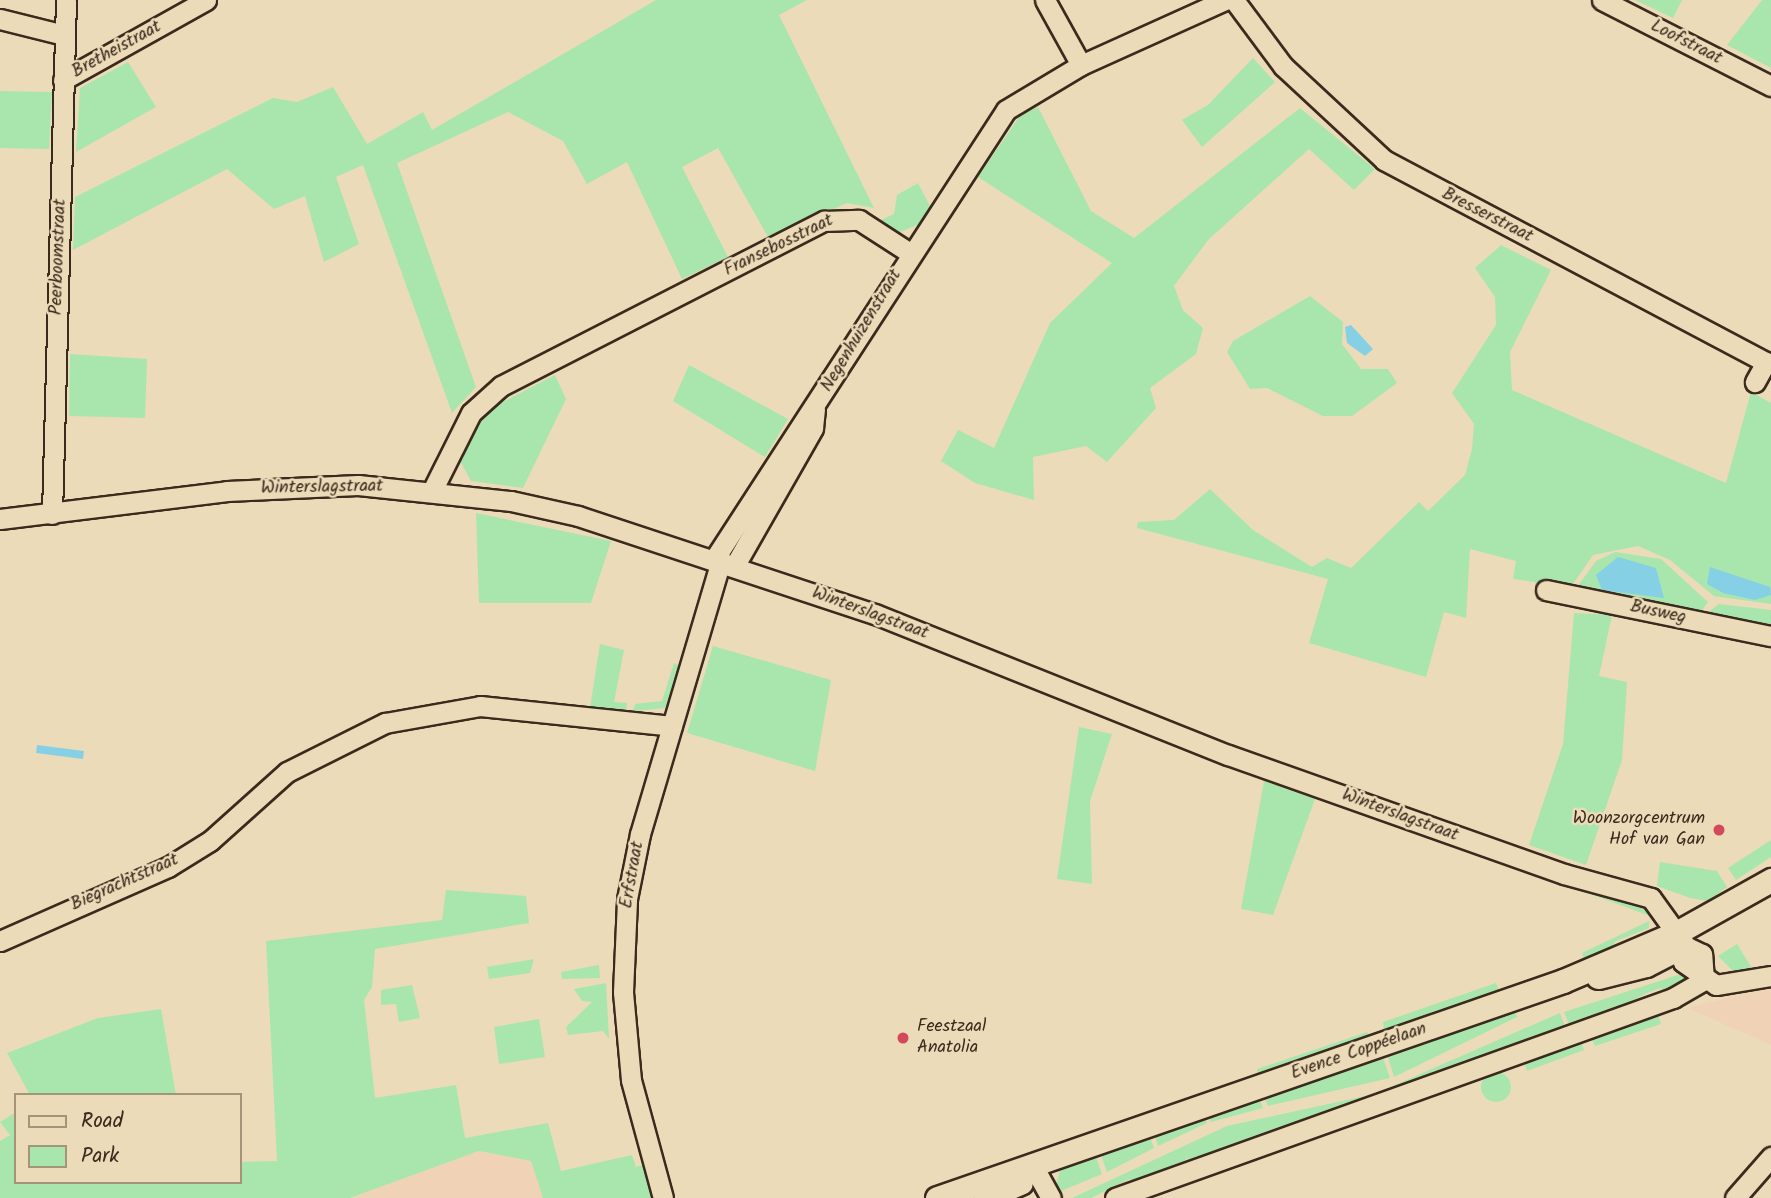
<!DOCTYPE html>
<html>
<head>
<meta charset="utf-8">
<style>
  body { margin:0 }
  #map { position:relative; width:1771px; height:1198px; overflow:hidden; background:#ecdbb8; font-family:Kalam,sans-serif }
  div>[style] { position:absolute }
  .built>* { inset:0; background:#f0d3b6 }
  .green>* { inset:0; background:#a9e6ad }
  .round { border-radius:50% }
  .water>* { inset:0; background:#85d0e5 }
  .roads { filter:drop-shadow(2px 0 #3b2a1e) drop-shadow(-2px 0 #3b2a1e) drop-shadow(0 2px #3b2a1e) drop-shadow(0 -2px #3b2a1e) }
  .minor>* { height:19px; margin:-9.5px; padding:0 9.5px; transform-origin:9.5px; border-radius:9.5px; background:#ecdbb8 }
  .tertiary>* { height:23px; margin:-11.5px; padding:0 11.5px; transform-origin:11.5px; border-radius:11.5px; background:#ecdbb8 }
  .dots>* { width:19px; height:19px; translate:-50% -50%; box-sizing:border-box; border:4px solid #ecdbb8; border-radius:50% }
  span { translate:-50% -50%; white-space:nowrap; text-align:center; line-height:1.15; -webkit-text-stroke:5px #ecdbb8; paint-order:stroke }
  .street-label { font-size:18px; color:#3b2a1e }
  .poi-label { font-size:18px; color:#3b2a1e }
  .right { translate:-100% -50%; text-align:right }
  .left { translate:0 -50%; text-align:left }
  .legend { position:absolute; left:14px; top:1093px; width:228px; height:91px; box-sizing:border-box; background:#ecdbb8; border:2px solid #a5947a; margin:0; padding:9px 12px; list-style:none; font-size:21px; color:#3b2a1e }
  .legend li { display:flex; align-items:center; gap:14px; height:35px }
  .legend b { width:35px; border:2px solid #a5947a }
</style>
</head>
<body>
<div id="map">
  <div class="built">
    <i style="clip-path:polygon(1771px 989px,1771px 1045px,1687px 1008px,1730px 997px)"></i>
    <i style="clip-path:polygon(479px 1151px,531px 1161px,543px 1198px,351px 1198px)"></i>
  </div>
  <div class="green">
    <i style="clip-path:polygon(656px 0,807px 0,779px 15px,874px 208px,847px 203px,768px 237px,718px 148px,682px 167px,728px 257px,682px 279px,627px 162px,587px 184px,563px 141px,508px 112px,397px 163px,476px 387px,452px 413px,363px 165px,336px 177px,359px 244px,324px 262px,305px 196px,274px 209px,227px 169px,73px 250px,75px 197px,273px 98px,297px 102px,333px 87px,367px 144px,423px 112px,432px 130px)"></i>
    <i style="clip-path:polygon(1635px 0,1682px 0,1673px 18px)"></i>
    <i style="clip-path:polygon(1762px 0,1771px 0,1771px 68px,1727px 45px)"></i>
    <i style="clip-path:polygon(1253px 58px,1275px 82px,1202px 147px,1182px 120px,1208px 105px)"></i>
    <i style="clip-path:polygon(128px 62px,156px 107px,76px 152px,80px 88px)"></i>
    <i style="clip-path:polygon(0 91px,52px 92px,49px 149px,0 148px)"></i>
    <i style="clip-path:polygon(1038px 107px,1091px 211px,1134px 238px,1300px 108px,1375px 169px,1354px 190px,1309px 149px,1208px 240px,1174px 286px,1183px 310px,1203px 328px,1196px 354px,1150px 388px,1156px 408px,1107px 462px,1086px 446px,1033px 457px,1034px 500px,975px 483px,941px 461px,958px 430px,994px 448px,1050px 323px,1112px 263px,978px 177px,1021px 114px)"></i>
    <i style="clip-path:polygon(918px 183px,931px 208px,922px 223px,900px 232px,877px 222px,894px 214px,897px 195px)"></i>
    <i style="clip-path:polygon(1501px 245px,1551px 270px,1510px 352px,1512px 390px,1726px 483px,1751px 392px,1771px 403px,1771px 604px,1714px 596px,1670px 560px,1638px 546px,1593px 555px,1571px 587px,1513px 579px,1516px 561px,1470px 549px,1466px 618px,1444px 612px,1426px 677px,1309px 643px,1328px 579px,1137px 528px,1138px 522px,1174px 520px,1210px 489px,1253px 530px,1312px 567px,1327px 558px,1351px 568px,1419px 502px,1428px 511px,1465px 475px,1472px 449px,1474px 424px,1452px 393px,1496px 325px,1495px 297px,1475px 268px)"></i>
    <i style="clip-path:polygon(1310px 296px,1343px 322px,1342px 344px,1361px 369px,1388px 369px,1397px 383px,1352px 416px,1323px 416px,1267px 388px,1250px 389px,1227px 352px,1233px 341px)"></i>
    <i style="clip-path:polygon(70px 354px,147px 359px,145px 418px,69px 416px)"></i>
    <i style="clip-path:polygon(689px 365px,788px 419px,765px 457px,673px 401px)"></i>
    <i style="clip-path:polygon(555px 375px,566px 399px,523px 488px,471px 481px,456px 454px,466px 435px,489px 409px)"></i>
    <i style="clip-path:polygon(476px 513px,611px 541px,591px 603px,479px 603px)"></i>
    <i style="clip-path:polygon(1615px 552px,1661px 559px,1708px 602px,1699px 614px,1577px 587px,1596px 561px)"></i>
    <i style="clip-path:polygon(1719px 604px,1771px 610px,1771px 631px,1706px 614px)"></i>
    <i style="clip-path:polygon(1574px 613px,1612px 615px,1599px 676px,1627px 682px,1622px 760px,1586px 865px,1529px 845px,1563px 744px)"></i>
    <i style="clip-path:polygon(600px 644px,624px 650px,614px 702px,627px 703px,626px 712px,590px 708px)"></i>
    <i style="clip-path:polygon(713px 646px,831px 680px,815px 771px,687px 733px)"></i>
    <i style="clip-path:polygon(674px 663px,682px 667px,665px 708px,633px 711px,635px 704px,662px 701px)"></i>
    <i style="clip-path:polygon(1079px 727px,1112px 734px,1090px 801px,1092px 884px,1057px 879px)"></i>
    <i style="clip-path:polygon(1264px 781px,1315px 799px,1273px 915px,1241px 909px)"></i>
    <i style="clip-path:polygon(1771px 840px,1771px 857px,1736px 880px,1728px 868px)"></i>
    <i style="clip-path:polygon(1660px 862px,1717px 871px,1727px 887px,1708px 901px,1690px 898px,1657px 886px)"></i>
    <i style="clip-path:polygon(1549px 879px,1645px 904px,1657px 922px,1653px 917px)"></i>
    <i style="clip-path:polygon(446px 890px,526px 896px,529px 923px,375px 949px,372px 987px,364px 1000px,375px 1098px,456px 1085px,465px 1138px,548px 1123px,561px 1171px,632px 1155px,636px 1167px,643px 1165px,654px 1198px,543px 1198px,531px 1161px,479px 1151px,350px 1198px,0 1198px,0 1141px,10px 1135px,0 1122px,16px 1112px,16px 1182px,240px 1182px,240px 1162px,277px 1161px,266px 941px,442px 920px)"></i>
    <i style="clip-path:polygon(1649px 921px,1649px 928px,1614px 942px,1618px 952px,1585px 963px,1582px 953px)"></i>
    <i style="clip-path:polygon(1737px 944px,1753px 970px,1734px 972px,1718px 956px)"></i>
    <i style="clip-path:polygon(534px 959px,530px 973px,489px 979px,487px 967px)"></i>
    <i style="clip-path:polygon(599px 965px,600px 978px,562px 979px,561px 972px)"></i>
    <i style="clip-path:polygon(1681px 974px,1688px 984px,1664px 995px,1661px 988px,1647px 993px,1572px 1032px,1564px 1012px)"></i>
    <i style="clip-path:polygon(606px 983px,609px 1039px,603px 1031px,568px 1035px,566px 1027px,592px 1002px,582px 1001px,574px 989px)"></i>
    <i style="clip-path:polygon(1496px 983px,1500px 993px,1384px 1033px,1383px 1022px)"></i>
    <i style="clip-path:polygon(412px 985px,420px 1018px,399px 1022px,396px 1004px,381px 1005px,381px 990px)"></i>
    <i style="clip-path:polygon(1514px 1006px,1517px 1017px,1394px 1077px,1386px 1051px)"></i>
    <i style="clip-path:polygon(161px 1009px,176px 1095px,30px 1095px,7px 1053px,98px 1018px)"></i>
    <i style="clip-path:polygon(1657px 1011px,1661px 1024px,1595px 1046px,1591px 1037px)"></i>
    <i style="clip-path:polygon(1560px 1013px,1568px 1034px,1382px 1099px,1379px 1092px)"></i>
    <i style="clip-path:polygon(539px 1019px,545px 1057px,499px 1064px,494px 1027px)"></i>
    <i style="clip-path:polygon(1367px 1032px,1371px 1038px,1258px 1077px,1257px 1069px)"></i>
    <i style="clip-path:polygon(1580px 1039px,1584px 1050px,1527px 1071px,1524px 1062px)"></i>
    <i style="clip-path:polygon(1381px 1052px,1390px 1078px,1268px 1106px,1263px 1094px)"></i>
    <i class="round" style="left:1481px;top:1072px;width:30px;height:30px"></i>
    <i style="clip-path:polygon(1374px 1094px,1377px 1102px,1282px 1128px,1241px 1142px,1243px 1148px,1235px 1145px,1193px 1159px,1190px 1167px,1186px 1155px,1187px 1168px,1181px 1163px,1139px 1178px,1133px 1187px,1130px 1179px,1091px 1198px,1072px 1198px,1227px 1126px)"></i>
    <i style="clip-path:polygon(1258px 1095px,1263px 1108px,1211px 1122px,1208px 1114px)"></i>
    <i style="clip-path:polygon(1204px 1115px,1207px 1123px,1158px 1146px,1154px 1133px)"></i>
    <i style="clip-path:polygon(1149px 1134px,1154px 1148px,1107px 1172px,1100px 1152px)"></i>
    <i style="clip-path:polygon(1095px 1154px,1102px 1174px,1054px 1194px,1060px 1170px)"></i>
  </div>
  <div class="water">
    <i style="clip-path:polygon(1351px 325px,1373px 349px,1365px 356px,1347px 343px,1345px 327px)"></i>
    <i style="clip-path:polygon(1618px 557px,1656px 568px,1664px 598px,1602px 590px,1596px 575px)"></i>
    <i style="clip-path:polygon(1710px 567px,1770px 587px,1771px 595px,1755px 600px,1723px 593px,1707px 584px)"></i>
    <i style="clip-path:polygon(37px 745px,84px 751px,83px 759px,36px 753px)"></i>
  </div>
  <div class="roads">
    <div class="minor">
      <i style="left:1045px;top:0;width:74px;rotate:61deg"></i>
      <i style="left:1234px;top:0;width:82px;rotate:53.4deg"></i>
      <i style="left:1283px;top:66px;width:138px;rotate:42.9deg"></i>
      <i style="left:1384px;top:160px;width:432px;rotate:27.9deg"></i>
      <i style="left:1766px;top:362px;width:23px;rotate:119deg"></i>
      <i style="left:1602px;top:0;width:190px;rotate:27deg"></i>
      <i style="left:0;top:19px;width:66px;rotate:14deg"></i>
      <i style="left:63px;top:80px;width:164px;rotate:-29.2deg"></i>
      <i style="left:432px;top:491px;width:87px;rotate:-63.4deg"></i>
      <i style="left:471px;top:413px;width:40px;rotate:-42deg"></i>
      <i style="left:501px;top:386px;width:363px;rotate:-27.1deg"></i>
      <i style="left:824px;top:221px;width:35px;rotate:-2deg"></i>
      <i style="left:859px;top:220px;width:61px;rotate:32.9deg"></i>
      <i style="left:52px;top:514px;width:514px;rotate:-88.44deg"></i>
      <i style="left:0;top:519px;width:229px;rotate:-7deg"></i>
      <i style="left:227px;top:491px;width:131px;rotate:-2.6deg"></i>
      <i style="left:358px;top:485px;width:154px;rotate:6deg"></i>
      <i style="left:511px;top:501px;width:69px;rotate:12.6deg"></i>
      <i style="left:578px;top:516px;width:313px;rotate:18.3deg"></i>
      <i style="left:875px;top:614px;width:380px;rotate:21.8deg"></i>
      <i style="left:1228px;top:755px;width:356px;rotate:19.5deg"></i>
      <i style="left:1564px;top:874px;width:90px;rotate:15.4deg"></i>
      <i style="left:1651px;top:898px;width:57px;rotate:54.3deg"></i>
      <i style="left:715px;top:558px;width:534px;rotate:-56.99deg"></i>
      <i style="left:1006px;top:110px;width:87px;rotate:-31deg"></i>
      <i style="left:1081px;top:65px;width:158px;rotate:-24.3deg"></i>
      <i style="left:735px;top:565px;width:158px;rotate:-60.3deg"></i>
      <i style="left:813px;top:428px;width:19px;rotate:-84deg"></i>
      <i style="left:1546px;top:590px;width:230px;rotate:11.6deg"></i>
      <i style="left:0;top:941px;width:184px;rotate:-23.8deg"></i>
      <i style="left:168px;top:867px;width:49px;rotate:-31.8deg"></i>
      <i style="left:210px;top:841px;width:103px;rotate:-41.9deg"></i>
      <i style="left:287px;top:772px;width:110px;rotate:-26.6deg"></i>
      <i style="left:385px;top:723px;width:97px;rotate:-10.1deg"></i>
      <i style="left:480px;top:706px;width:193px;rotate:5.9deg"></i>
      <i style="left:1685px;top:946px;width:16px;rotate:97deg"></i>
      <i style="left:1683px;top:962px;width:40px;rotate:34.9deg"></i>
      <i style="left:1716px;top:985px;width:56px;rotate:-9.3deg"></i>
      <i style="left:1032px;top:1164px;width:39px;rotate:61deg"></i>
      <i style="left:663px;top:1198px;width:122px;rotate:-105.2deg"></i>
      <i style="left:631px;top:1080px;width:88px;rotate:-95.2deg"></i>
      <i style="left:623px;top:992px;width:93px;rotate:-87.5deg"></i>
      <i style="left:627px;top:899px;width:66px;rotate:-78.7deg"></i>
      <i style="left:640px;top:834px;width:286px;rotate:-73.5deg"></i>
      <i style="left:1115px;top:1198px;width:593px;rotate:-19.72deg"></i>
      <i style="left:1673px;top:998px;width:36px;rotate:-30deg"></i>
      <i style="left:1704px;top:980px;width:26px;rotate:-94deg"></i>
      <i style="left:1702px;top:954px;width:19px;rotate:-155deg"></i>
      <i style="left:1735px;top:1198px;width:55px;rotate:-48.7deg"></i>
    </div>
    <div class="tertiary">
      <i style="left:1598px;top:977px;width:49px;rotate:-14deg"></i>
      <i style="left:1646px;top:965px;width:42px;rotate:-27.2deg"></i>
      <i style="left:937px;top:1198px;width:663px;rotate:-19.12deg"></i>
      <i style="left:1563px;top:981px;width:125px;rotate:-23.1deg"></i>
      <i style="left:1678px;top:932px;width:107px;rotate:-29.2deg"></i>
      <i style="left:985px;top:1198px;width:39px;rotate:-23deg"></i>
    </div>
  </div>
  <div class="dots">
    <i style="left:1719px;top:830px;background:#d1495b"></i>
    <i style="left:903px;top:1038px;background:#d1495b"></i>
  </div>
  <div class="street-label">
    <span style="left:1686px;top:43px;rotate:27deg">Loofstraat</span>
    <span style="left:117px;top:50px;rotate:-29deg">Bretheistraat</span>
    <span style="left:1487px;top:216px;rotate:27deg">Bresserstraat</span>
    <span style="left:779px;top:246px;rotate:-26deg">Fransebosstraat</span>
    <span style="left:59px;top:257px;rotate:-88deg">Peerboomstraat</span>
    <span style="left:862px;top:331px;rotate:-59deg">Negenhuizenstraat</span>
    <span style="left:322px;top:488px;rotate:-1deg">Winterslagstraat</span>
    <span style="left:1658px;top:613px;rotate:12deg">Busweg</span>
    <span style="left:870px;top:614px;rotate:20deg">Winterslagstraat</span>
    <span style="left:1400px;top:816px;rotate:20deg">Winterslagstraat</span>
    <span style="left:633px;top:875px;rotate:-80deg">Erfstraat</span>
    <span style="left:125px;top:883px;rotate:-24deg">Biegrachtstraat</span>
    <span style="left:1359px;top:1052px;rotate:-19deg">Evence Coppéelaan</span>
  </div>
  <div class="poi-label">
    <span class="right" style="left:1705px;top:830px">Woonzorgcentrum<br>Hof van Gan</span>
    <span class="left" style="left:917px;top:1038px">Feestzaal<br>Anatolia</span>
  </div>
  <ul class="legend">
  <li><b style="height:9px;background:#ecdbb8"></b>Road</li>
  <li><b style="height:19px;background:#a9e6ad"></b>Park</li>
  </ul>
</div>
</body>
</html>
